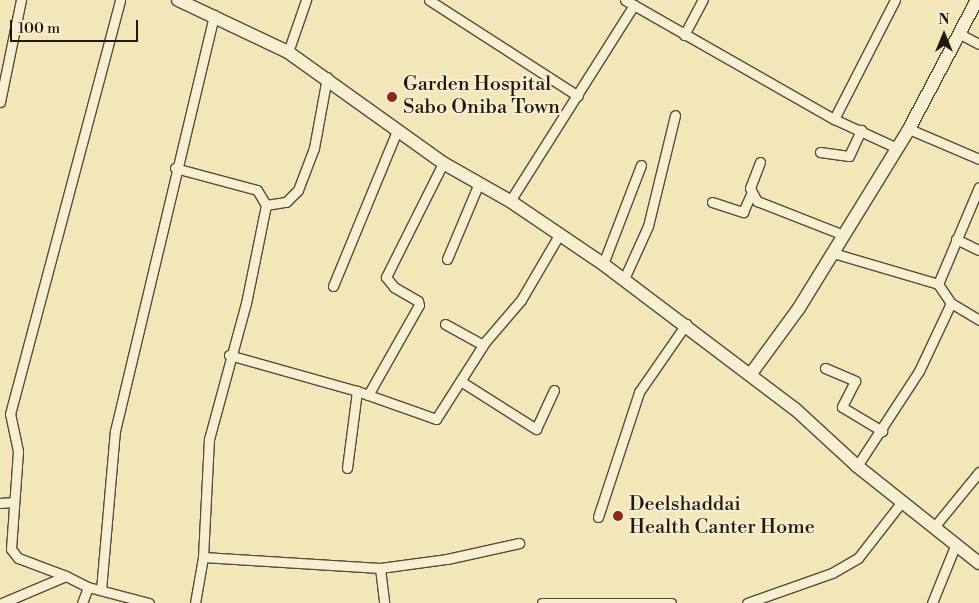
<!DOCTYPE html>
<html>
<head>
<meta charset="utf-8">
<style>
  body { margin:0 }
  #map { position:relative; width:979px; height:603px; overflow:hidden; background:#f3e6b8; font-family:"Libre Bodoni",serif }
  div>[style] { position:absolute }
  .roads { filter:drop-shadow(1px 0 #574c37) drop-shadow(-1px 0 #574c37) drop-shadow(0 1px #574c37) drop-shadow(0 -1px #574c37) }
  .street>* { height:9px; margin:-4.5px; padding:0 4.5px; transform-origin:4.5px; border-radius:4.5px; background:#f7efd1 }
  .secondary>* { height:12px; margin:-6px; padding:0 6px; transform-origin:6px; border-radius:6px; background:#f7efd1 }
  .dots>* { width:14px; height:14px; translate:-50% -50%; box-sizing:border-box; border:2px solid #f7efd1; border-radius:50% }
  span { translate:-50% -50%; white-space:nowrap; text-align:center; line-height:1.15; -webkit-text-stroke:4px #f7efd1; paint-order:stroke }
  .poi-label { font-size:20px; color:#23180c }
  .left { translate:0 -50%; text-align:left }
  .north { position:absolute; left:919px; top:10px; width:50px; height:50px; -webkit-text-stroke:4px #f7efd1; paint-order:stroke; rotate:0deg; font-size:14px; font-weight:700; line-height:20px; text-align:center; color:#23180c }
  .north::after { content:''; display:block; margin:auto; width:18px; height:22px; background:#23180c; clip-path:polygon(50% 0,100% 100%,50% 72%,0 100%) }
  .scale { position:absolute; left:10px; top:20px; width:128px; height:22px; box-sizing:border-box; border:2px solid #23180c; border-top:0; padding-left:6px; font-size:15px; line-height:18px; white-space:nowrap; color:#23180c; -webkit-text-stroke:4px #f7efd1; paint-order:stroke }
</style>
</head>
<body>
<div id="map">
  <div class="roads">
    <div class="street">
      <i style="left:429px;top:0;width:177px;rotate:32.8deg"></i>
      <i style="left:625px;top:0;width:241px;rotate:29.7deg"></i>
      <i style="left:834px;top:119px;width:69px;rotate:24.7deg"></i>
      <i style="left:960px;top:34px;width:21px;rotate:28deg"></i>
      <i style="left:684px;top:35px;width:40px;rotate:-62deg"></i>
      <i style="left:288px;top:52px;width:55px;rotate:-70.9deg"></i>
      <i style="left:0;top:102px;width:104px;rotate:-78.4deg"></i>
      <i style="left:834px;top:119px;width:134px;rotate:-62.9deg"></i>
      <i style="left:909px;top:129px;width:76px;rotate:23.2deg"></i>
      <i style="left:820px;top:152px;width:29px;rotate:8deg"></i>
      <i style="left:849px;top:156px;width:29px;rotate:-65deg"></i>
      <i style="left:760px;top:162px;width:28px;rotate:111deg"></i>
      <i style="left:750px;top:188px;width:15px;rotate:62deg"></i>
      <i style="left:757px;top:201px;width:90px;rotate:21.4deg"></i>
      <i style="left:175px;top:168px;width:85px;rotate:15deg"></i>
      <i style="left:257px;top:190px;width:17px;rotate:59deg"></i>
      <i style="left:266px;top:205px;width:100px;rotate:101.5deg"></i>
      <i style="left:246px;top:303px;width:141px;rotate:105.2deg"></i>
      <i style="left:209px;top:439px;width:118px;rotate:92.9deg"></i>
      <i style="left:510px;top:201px;width:232px;rotate:-57.7deg"></i>
      <i style="left:712px;top:202px;width:33px;rotate:18deg"></i>
      <i style="left:743px;top:212px;width:20px;rotate:-66deg"></i>
      <i style="left:266px;top:205px;width:20px;rotate:-9deg"></i>
      <i style="left:286px;top:202px;width:17px;rotate:-45deg"></i>
      <i style="left:298px;top:190px;width:45px;rotate:-69.1deg"></i>
      <i style="left:314px;top:148px;width:72px;rotate:-79.6deg"></i>
      <i style="left:956px;top:239px;width:25px;rotate:26deg"></i>
      <i style="left:833px;top:253px;width:109px;rotate:16.4deg"></i>
      <i style="left:938px;top:284px;width:23px;rotate:56deg"></i>
      <i style="left:951px;top:303px;width:33px;rotate:31deg"></i>
      <i style="left:447px;top:259px;width:82px;rotate:-67.2deg"></i>
      <i style="left:603px;top:264px;width:106px;rotate:-69deg"></i>
      <i style="left:624px;top:279px;width:58px;rotate:-65.6deg"></i>
      <i style="left:648px;top:226px;width:114px;rotate:-76.3deg"></i>
      <i style="left:938px;top:284px;width:105px;rotate:-67.1deg"></i>
      <i style="left:333px;top:286px;width:168px;rotate:-67.6deg"></i>
      <i style="left:445px;top:324px;width:43px;rotate:28.9deg"></i>
      <i style="left:229px;top:355px;width:133px;rotate:15.7deg"></i>
      <i style="left:357px;top:391px;width:84px;rotate:19.5deg"></i>
      <i style="left:436px;top:419px;width:91px;rotate:-57.5deg"></i>
      <i style="left:485px;top:342px;width:55px;rotate:-49.4deg"></i>
      <i style="left:521px;top:300px;width:75px;rotate:-59.7deg"></i>
      <i style="left:825px;top:368px;width:33px;rotate:23deg"></i>
      <i style="left:855px;top:381px;width:29px;rotate:117deg"></i>
      <i style="left:842px;top:407px;width:47px;rotate:31deg"></i>
      <i style="left:462px;top:382px;width:88px;rotate:32.4deg"></i>
      <i style="left:536px;top:429px;width:43px;rotate:-65.2deg"></i>
      <i style="left:368px;top:395px;width:103px;rotate:-60.5deg"></i>
      <i style="left:419px;top:305px;width:4px;rotate:-104deg"></i>
      <i style="left:418px;top:301px;width:28px;rotate:-150deg"></i>
      <i style="left:394px;top:287px;width:13px;rotate:-129deg"></i>
      <i style="left:386px;top:277px;width:127px;rotate:-63.4deg"></i>
      <i style="left:857px;top:466px;width:113px;rotate:-56.9deg"></i>
      <i style="left:919px;top:371px;width:75px;rotate:-64.8deg"></i>
      <i style="left:347px;top:468px;width:78px;rotate:-82.6deg"></i>
      <i style="left:0;top:503px;width:14px;rotate:-4deg"></i>
      <i style="left:598px;top:517px;width:132px;rotate:-71.8deg"></i>
      <i style="left:639px;top:392px;width:83px;rotate:-55.3deg"></i>
      <i style="left:934px;top:527px;width:71px;rotate:-50.7deg"></i>
      <i style="left:380px;top:568px;width:35px;rotate:83deg"></i>
      <i style="left:66px;top:576px;width:51px;rotate:-159.4deg"></i>
      <i style="left:18px;top:558px;width:11px;rotate:-128deg"></i>
      <i style="left:11px;top:549px;width:98px;rotate:-85.9deg"></i>
      <i style="left:18px;top:451px;width:38px;rotate:-102deg"></i>
      <i style="left:10px;top:414px;width:428px;rotate:-75.1deg"></i>
      <i style="left:101px;top:590px;width:160px;rotate:-85deg"></i>
      <i style="left:115px;top:431px;width:428px;rotate:-76.6deg"></i>
      <i style="left:2px;top:603px;width:69px;rotate:-22.9deg"></i>
      <i style="left:66px;top:576px;width:25px;rotate:27deg"></i>
      <i style="left:88px;top:587px;width:63px;rotate:14.7deg"></i>
      <i style="left:82px;top:603px;width:17px;rotate:-69deg"></i>
      <i style="left:195px;top:603px;width:47px;rotate:-80.1deg"></i>
      <i style="left:203px;top:557px;width:177px;rotate:3.6deg"></i>
      <i style="left:380px;top:568px;width:68px;rotate:-7.7deg"></i>
      <i style="left:447px;top:559px;width:74px;rotate:-12.5deg"></i>
      <i style="left:542px;top:603px;width:129px"></i>
      <i style="left:747px;top:603px;width:90px;rotate:-19.4deg"></i>
      <i style="left:832px;top:573px;width:30px;rotate:-30deg"></i>
      <i style="left:858px;top:558px;width:70px;rotate:-52deg"></i>
      <i style="left:932px;top:603px;width:61px;rotate:-68deg"></i>
    </div>
    <div class="secondary">
      <i style="left:178px;top:0;width:122px;rotate:25.3deg"></i>
      <i style="left:288px;top:52px;width:191px;rotate:35.6deg"></i>
      <i style="left:443px;top:163px;width:77px;rotate:29.6deg"></i>
      <i style="left:510px;top:201px;width:112px;rotate:34.1deg"></i>
      <i style="left:603px;top:264px;width:241px;rotate:37.1deg"></i>
      <i style="left:795px;top:409px;width:84px;rotate:42.6deg"></i>
      <i style="left:857px;top:466px;width:156px;rotate:38.5deg"></i>
      <i style="left:750px;top:375px;width:83px;rotate:-53.8deg"></i>
      <i style="left:799px;top:308px;width:210px;rotate:-58.4deg"></i>
      <i style="left:909px;top:129px;width:146px;rotate:-62.2deg"></i>
    </div>
  </div>
  <div class="dots">
    <i style="left:392px;top:97px;background:#8f2418"></i>
    <i style="left:618px;top:516px;background:#8f2418"></i>
  </div>
  <div class="poi-label">
    <span class="left" style="left:403px;top:96px">Garden Hospital<br>Sabo Oniba Town</span>
    <span class="left" style="left:629px;top:516px">Deelshaddai<br>Health Canter Home</span>
  </div>
  <div class="north">N</div>
  <div class="scale">100 m</div>
</div>
</body>
</html>
